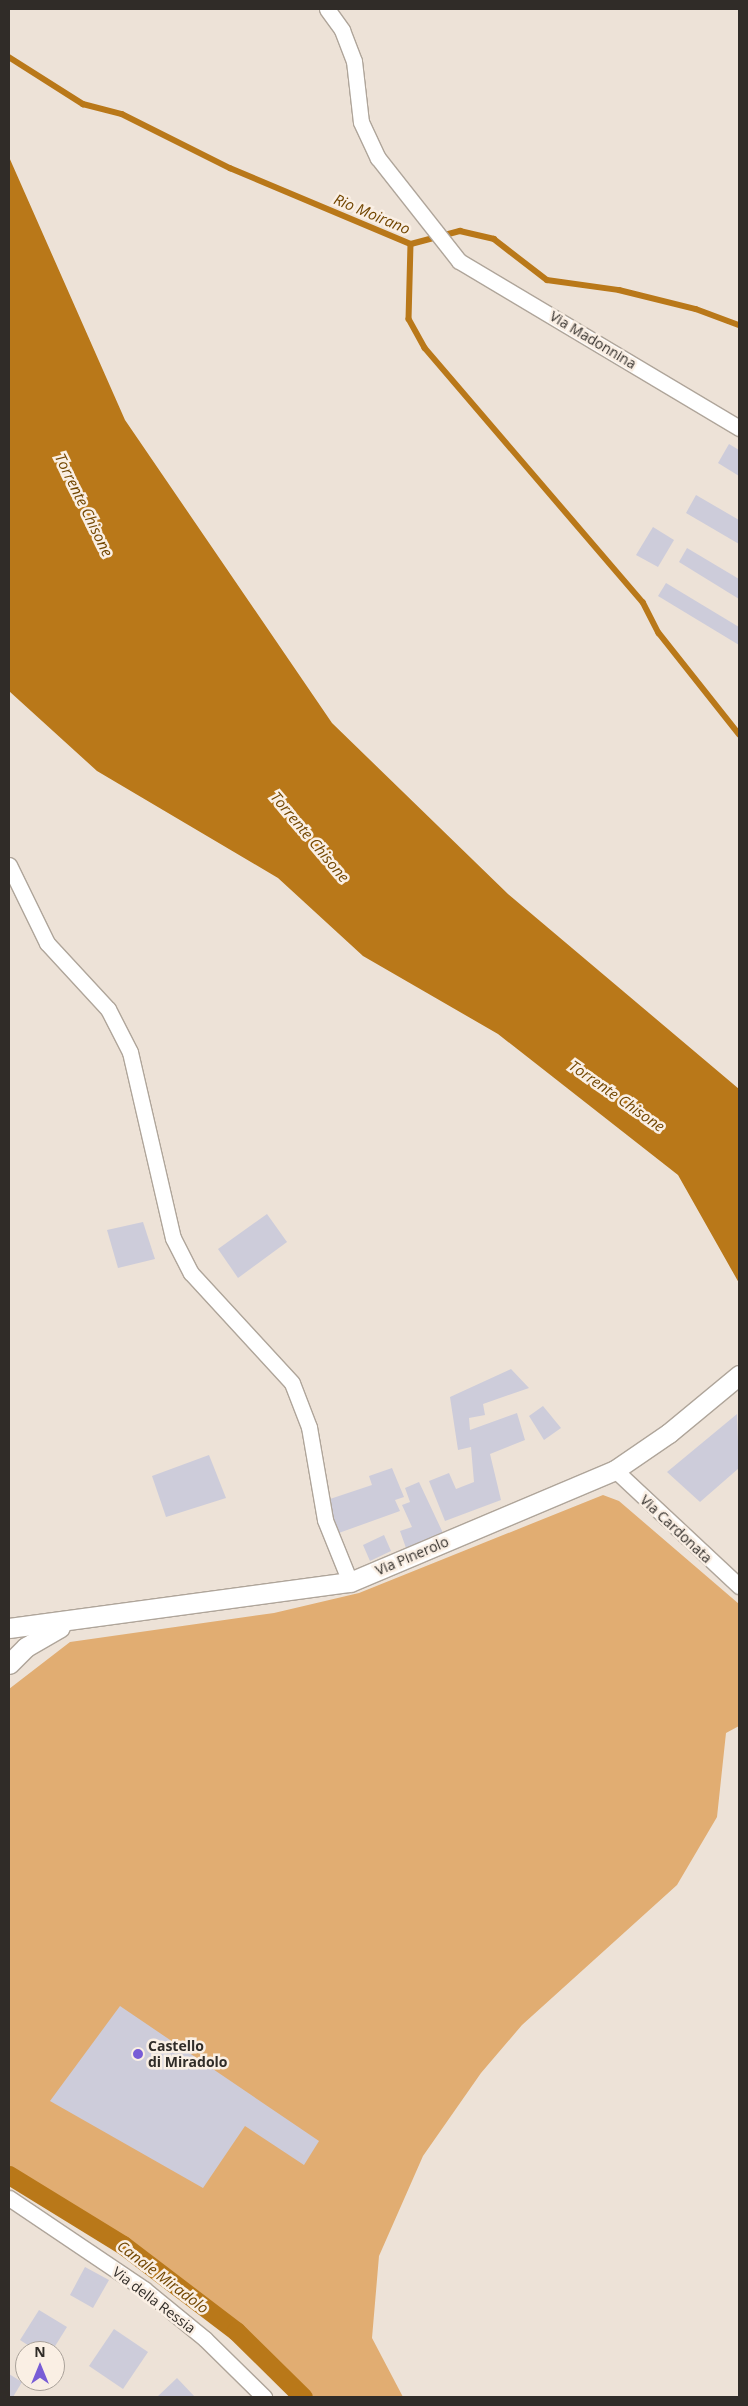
<!DOCTYPE html>
<html>
<head>
<meta charset="utf-8">
<style>
  body { margin:0 }
  #map { position:relative; width:748px; height:2406px; overflow:hidden; background:#ede2d7; font-family:"Open Sans",sans-serif }
  div>[style] { position:absolute }
  .green>* { inset:0; background:#e1ad72 }
  .water>* { inset:0; background:#b97819 }
  .stream>* { height:5.5px; margin:-2.75px; padding:0 2.75px; transform-origin:2.75px; border-radius:2.75px; background:#b97819 }
  .canal>* { height:19px; margin:-9.5px; padding:0 9.5px; transform-origin:9.5px; border-radius:9.5px; background:#b97819 }
  .building>* { inset:0; background:#cdccda }
  .roads { filter:drop-shadow(1px 0 #afa59a) drop-shadow(-1px 0 #afa59a) drop-shadow(0 1px #afa59a) drop-shadow(0 -1px #afa59a) }
  .minor>* { height:15px; margin:-7.5px; padding:0 7.5px; transform-origin:7.5px; border-radius:7.5px; background:#fff }
  .tertiary>* { height:19px; margin:-9.5px; padding:0 9.5px; transform-origin:9.5px; border-radius:9.5px; background:#fff }
  .dots>* { width:14px; height:14px; translate:-50% -50%; box-sizing:border-box; border:2px solid #faefe4; border-radius:50% }
  span { translate:-50% -50%; white-space:nowrap; text-align:center; line-height:1.15; -webkit-text-stroke:5px #faefe4; paint-order:stroke }
  .street-label { font-size:14px; color:#302c28 }
  .poi-label { font-size:14px; color:#302c28; font-weight:700 }
  .left { translate:0 -50%; text-align:left }
  .water-label { font-size:15px; color:#724600; font-style:italic }
  .frame { position:absolute; inset:0; border:10px solid #302c28; pointer-events:none }
  .north { position:absolute; left:15px; top:2341px; width:50px; height:50px; box-sizing:border-box; background:#faefe4; border:1px solid #a9a199; border-radius:50%; rotate:0deg; font-size:14px; font-weight:700; line-height:20px; text-align:center; color:#302c28 }
  .north::after { content:''; display:block; margin:auto; width:18px; height:22px; background:#785cd6; clip-path:polygon(50% 0,100% 100%,50% 72%,0 100%) }
</style>
</head>
<body>
<div id="map">
  <div class="green">
    <i style="clip-path:polygon(603px 1495px,619px 1501px,739px 1604px,739px 1726px,726px 1733px,717px 1817px,677px 1885px,522px 2025px,481px 2073px,423px 2156px,379px 2256px,372px 2338px,403px 2397px,294px 2397px,223px 2328px,9px 2170px,9px 1689px,70px 1642px,274px 1613px,359px 1593px)"></i>
  </div>
  <div class="water">
    <i style="clip-path:polygon(9px 157px,125px 420px,332px 723px,508px 894px,739px 1089px,739px 1283px,678px 1175px,498px 1034px,363px 956px,278px 878px,97px 771px,9px 691px)"></i>
  </div>
  <div class="stream">
    <i style="left:9px;top:57px;width:88px;rotate:32.4deg"></i>
    <i style="left:83px;top:104px;width:40px;rotate:14.4deg"></i>
    <i style="left:122px;top:114px;width:121px;rotate:26.6deg"></i>
    <i style="left:230px;top:168px;width:196px;rotate:22.8deg"></i>
    <i style="left:411px;top:244px;width:51px;rotate:-14.9deg"></i>
    <i style="left:460px;top:231px;width:35px;rotate:13deg"></i>
    <i style="left:494px;top:239px;width:67px;rotate:37.7deg"></i>
    <i style="left:547px;top:280px;width:73px;rotate:7.9deg"></i>
    <i style="left:619px;top:290px;width:79px;rotate:13.9deg"></i>
    <i style="left:696px;top:309px;width:46px;rotate:20.4deg"></i>
    <i style="left:411px;top:244px;width:75px;rotate:91.5deg"></i>
    <i style="left:409px;top:319px;width:33px;rotate:61deg"></i>
    <i style="left:425px;top:348px;width:335px;rotate:49.4deg"></i>
    <i style="left:643px;top:602px;width:35px;rotate:63deg"></i>
    <i style="left:659px;top:633px;width:129px;rotate:51.6deg"></i>
  </div>
  <div class="canal">
    <i style="left:9px;top:2175px;width:134px;rotate:31.6deg"></i>
    <i style="left:123px;top:2245px;width:142px;rotate:37.3deg"></i>
    <i style="left:236px;top:2331px;width:94px;rotate:44.6deg"></i>
  </div>
  <div class="building">
    <i style="clip-path:polygon(729px 444px,739px 450px,739px 476px,718px 463px)"></i>
    <i style="clip-path:polygon(696px 495px,739px 520px,739px 544px,686px 513px)"></i>
    <i style="clip-path:polygon(653px 527px,674px 540px,658px 567px,636px 555px)"></i>
    <i style="clip-path:polygon(687px 548px,739px 579px,739px 599px,679px 562px)"></i>
    <i style="clip-path:polygon(666px 583px,739px 627px,739px 645px,658px 596px)"></i>
    <i style="clip-path:polygon(267px 1214px,287px 1242px,238px 1278px,218px 1249px)"></i>
    <i style="clip-path:polygon(143px 1222px,155px 1259px,118px 1268px,107px 1230px)"></i>
    <i style="clip-path:polygon(511px 1369px,529px 1388px,483px 1404px,485px 1415px,469px 1418px,470px 1430px,517px 1413px,525px 1440px,490px 1454px,501px 1500px,445px 1521px,429px 1481px,449px 1473px,456px 1489px,474px 1482px,471px 1447px,458px 1450px,450px 1397px)"></i>
    <i style="clip-path:polygon(543px 1406px,561px 1428px,544px 1440px,529px 1416px)"></i>
    <i style="clip-path:polygon(737px 1414px,739px 1468px,700px 1502px,667px 1472px)"></i>
    <i style="clip-path:polygon(209px 1455px,226px 1498px,166px 1517px,152px 1476px)"></i>
    <i style="clip-path:polygon(392px 1468px,404px 1497px,395px 1500px,400px 1511px,336px 1534px,324px 1501px,372px 1485px,369px 1476px)"></i>
    <i style="clip-path:polygon(419px 1482px,443px 1533px,406px 1548px,400px 1531px,412px 1527px,402px 1505px,410px 1502px,405px 1488px)"></i>
    <i style="clip-path:polygon(384px 1535px,391px 1551px,370px 1561px,363px 1545px)"></i>
    <i style="clip-path:polygon(120px 2006px,319px 2141px,304px 2165px,245px 2126px,203px 2188px,50px 2101px)"></i>
    <i style="clip-path:polygon(85px 2267px,109px 2280px,93px 2308px,70px 2295px)"></i>
    <i style="clip-path:polygon(39px 2310px,67px 2327px,52px 2351px,37px 2351px,20px 2340px)"></i>
    <i style="clip-path:polygon(114px 2329px,148px 2352px,123px 2389px,89px 2366px)"></i>
    <i style="clip-path:polygon(9px 2374px,22px 2382px,13px 2397px,9px 2397px)"></i>
    <i style="clip-path:polygon(177px 2378px,195px 2397px,157px 2397px)"></i>
  </div>
  <div class="roads">
    <div class="minor">
      <i style="left:327px;top:9px;width:26px;rotate:54deg"></i>
      <i style="left:342px;top:30px;width:33px;rotate:69deg"></i>
      <i style="left:354px;top:61px;width:61px;rotate:83.5deg"></i>
      <i style="left:361px;top:122px;width:40px;rotate:65deg"></i>
      <i style="left:378px;top:158px;width:131px;rotate:51.8deg"></i>
      <i style="left:459px;top:261px;width:326px;rotate:30.8deg"></i>
      <i style="left:9px;top:865px;width:87px;rotate:64deg"></i>
      <i style="left:47px;top:943px;width:90px;rotate:47.3deg"></i>
      <i style="left:108px;top:1009px;width:48px;rotate:62.9deg"></i>
      <i style="left:130px;top:1052px;width:191px;rotate:77deg"></i>
      <i style="left:173px;top:1238px;width:39px;rotate:63deg"></i>
      <i style="left:191px;top:1273px;width:149px;rotate:47.4deg"></i>
      <i style="left:292px;top:1383px;width:47px;rotate:68.9deg"></i>
      <i style="left:309px;top:1427px;width:94px;rotate:80.2deg"></i>
      <i style="left:325px;top:1520px;width:67px;rotate:68deg"></i>
      <i style="left:615px;top:1470px;width:170px;rotate:43.1deg"></i>
      <i style="left:9px;top:2198px;width:163px;rotate:34deg"></i>
      <i style="left:144px;top:2289px;width:79px;rotate:39.3deg"></i>
      <i style="left:205px;top:2339px;width:83px;rotate:44.5deg"></i>
    </div>
    <div class="tertiary">
      <i style="left:9px;top:1628px;width:344px;rotate:-7.7deg"></i>
      <i style="left:350px;top:1582px;width:288px;rotate:-22.9deg"></i>
      <i style="left:615px;top:1470px;width:65px;rotate:-34.4deg"></i>
      <i style="left:669px;top:1433px;width:91px;rotate:-39.6deg"></i>
      <i style="left:9px;top:1664px;width:24px;rotate:-45deg"></i>
      <i style="left:26px;top:1647px;width:39px;rotate:-30deg"></i>
    </div>
  </div>
  <div class="dots">
    <i style="left:138px;top:2054px;background:#785cd6"></i>
  </div>
  <div class="street-label">
    <span style="left:593px;top:340px;rotate:31deg">Via Madonnina</span>
    <span style="left:676px;top:1529px;rotate:43deg">Via Cardonata</span>
    <span style="left:412px;top:1556px;rotate:-23deg">Via Pinerolo</span>
    <span style="left:154px;top:2300px;rotate:37deg">Via della Ressia</span>
  </div>
  <div class="poi-label">
    <span class="left" style="left:148px;top:2054px">Castello<br>di Miradolo</span>
  </div>
  <div class="water-label">
    <span style="left:372px;top:214px;rotate:23deg">Rio Moirano</span>
    <span style="left:84px;top:505px;rotate:64deg">Torrente Chisone</span>
    <span style="left:310px;top:837px;rotate:50deg">Torrente Chisone</span>
    <span style="left:617px;top:1096px;rotate:35deg">Torrente Chisone</span>
    <span style="left:163px;top:2277px;rotate:37deg">Canale Miradolo</span>
  </div>
  <div class="frame"></div>
  <div class="north">N</div>
</div>
</body>
</html>
